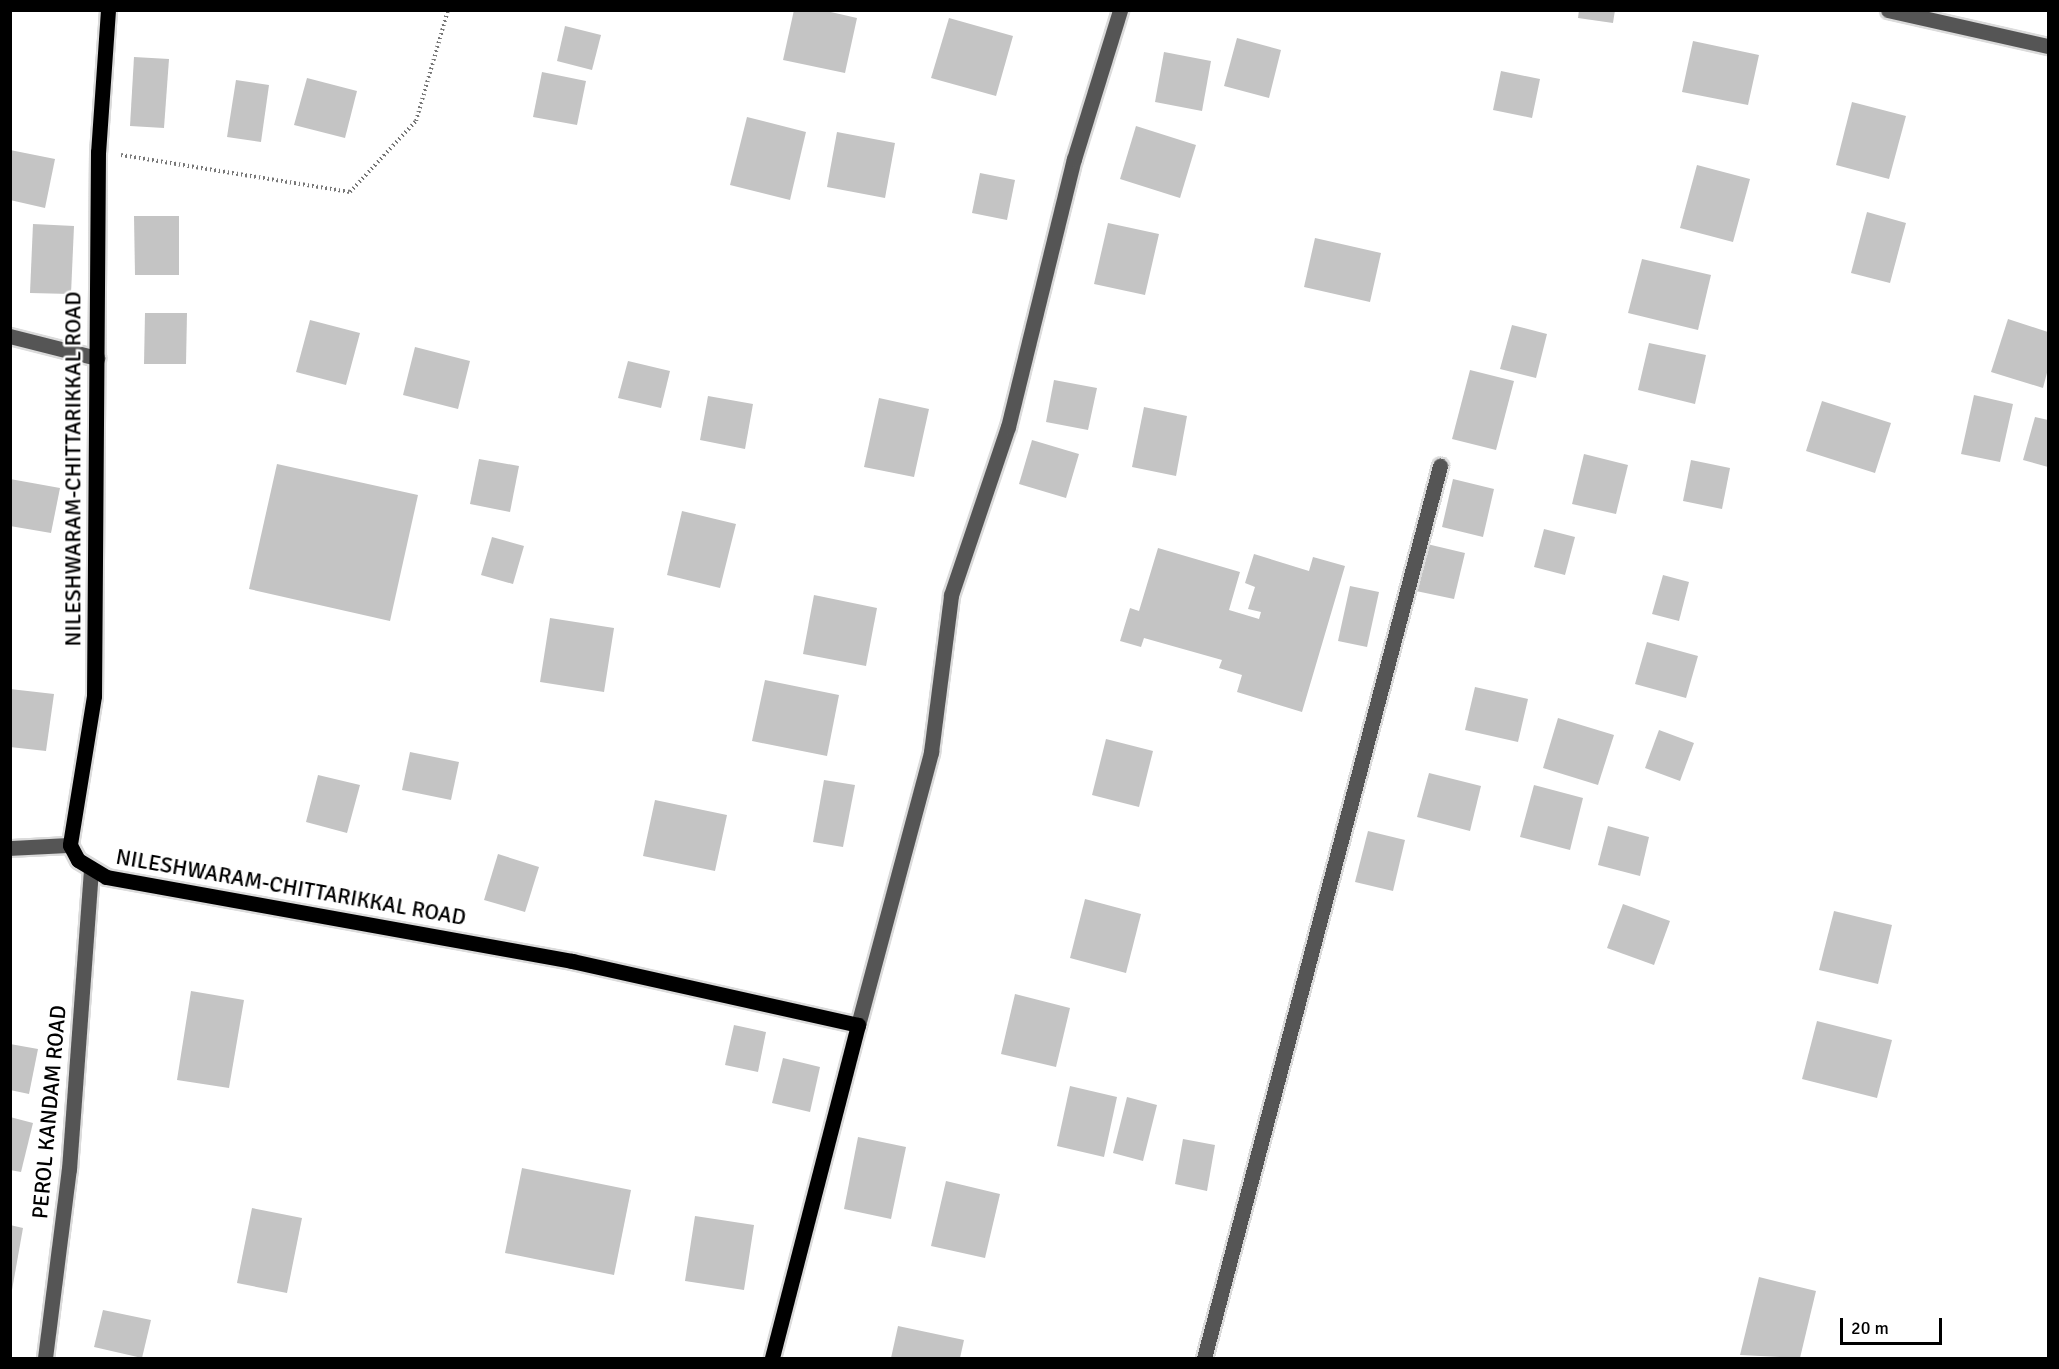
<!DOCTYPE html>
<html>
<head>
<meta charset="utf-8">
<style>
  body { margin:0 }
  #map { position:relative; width:2059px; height:1369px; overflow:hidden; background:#fff; font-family:Signika,sans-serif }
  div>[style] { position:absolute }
  .building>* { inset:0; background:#c4c4c4 }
  .path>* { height:4px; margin-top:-2px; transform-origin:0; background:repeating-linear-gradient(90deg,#777 0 1.5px,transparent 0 4.5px) }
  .roads { filter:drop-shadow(2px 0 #dbdbdb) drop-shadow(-2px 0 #dbdbdb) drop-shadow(0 2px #dbdbdb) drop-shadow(0 -2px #dbdbdb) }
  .minor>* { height:15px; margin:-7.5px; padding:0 7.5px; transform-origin:7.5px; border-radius:7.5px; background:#555 }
  .major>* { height:15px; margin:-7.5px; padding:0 7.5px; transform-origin:7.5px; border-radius:7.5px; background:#000 }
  span { translate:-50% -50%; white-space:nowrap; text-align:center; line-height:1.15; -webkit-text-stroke:5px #fff; paint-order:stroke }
  .street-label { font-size:22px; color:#000 }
  .frame { position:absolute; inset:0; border:12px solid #000; pointer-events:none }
  .scale { position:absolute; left:1840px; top:1318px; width:102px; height:27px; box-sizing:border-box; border:3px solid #000; border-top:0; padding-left:8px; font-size:18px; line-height:21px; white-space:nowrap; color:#000; -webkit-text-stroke:4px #fff; paint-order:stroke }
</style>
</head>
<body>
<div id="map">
  <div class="building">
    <i style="clip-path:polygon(794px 10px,822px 10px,857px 18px,845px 73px,783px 60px)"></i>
    <i style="clip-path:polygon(1579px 10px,1615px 10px,1613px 23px,1578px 18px)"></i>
    <i style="clip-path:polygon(949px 18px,1013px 36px,996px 96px,931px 78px)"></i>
    <i style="clip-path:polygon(565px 26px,601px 35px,592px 70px,557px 61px)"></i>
    <i style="clip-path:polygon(1237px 38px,1281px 50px,1269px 98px,1224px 86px)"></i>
    <i style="clip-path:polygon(1693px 41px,1759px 55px,1748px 105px,1682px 92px)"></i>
    <i style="clip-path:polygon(1164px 52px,1211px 61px,1202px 111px,1155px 102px)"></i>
    <i style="clip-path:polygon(134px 57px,169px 59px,164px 128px,130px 126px)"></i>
    <i style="clip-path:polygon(1501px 71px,1540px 79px,1532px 118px,1493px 110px)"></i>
    <i style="clip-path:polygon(542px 72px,586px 81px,577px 125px,533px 117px)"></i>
    <i style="clip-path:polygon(307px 78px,357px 91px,345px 138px,294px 125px)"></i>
    <i style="clip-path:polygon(236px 80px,269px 85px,261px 142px,227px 137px)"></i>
    <i style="clip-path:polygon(1852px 102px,1906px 116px,1889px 179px,1836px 165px)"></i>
    <i style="clip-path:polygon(747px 117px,806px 132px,790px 200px,730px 185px)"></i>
    <i style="clip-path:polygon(1136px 126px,1196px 145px,1180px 198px,1120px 179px)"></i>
    <i style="clip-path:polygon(837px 132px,895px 143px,885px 198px,827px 187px)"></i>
    <i style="clip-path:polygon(10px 150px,55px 159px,45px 208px,10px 200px)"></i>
    <i style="clip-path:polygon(1697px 165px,1750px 179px,1733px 242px,1680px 228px)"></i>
    <i style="clip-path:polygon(980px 173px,1015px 180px,1007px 220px,972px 213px)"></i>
    <i style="clip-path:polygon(1867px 212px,1906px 223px,1890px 283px,1851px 273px)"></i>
    <i style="clip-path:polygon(134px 216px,179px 216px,179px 275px,135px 275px)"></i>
    <i style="clip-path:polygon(1108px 223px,1159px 234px,1145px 295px,1094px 284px)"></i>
    <i style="clip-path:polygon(33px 224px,74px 226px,71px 294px,30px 293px)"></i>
    <i style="clip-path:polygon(1315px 238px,1381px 253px,1370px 302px,1304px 287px)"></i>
    <i style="clip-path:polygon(1642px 259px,1711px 275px,1698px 330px,1628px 313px)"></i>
    <i style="clip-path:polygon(145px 313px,187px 313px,186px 364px,144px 364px)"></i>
    <i style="clip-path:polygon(2008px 319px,2048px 332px,2048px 369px,2043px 388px,1991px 372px)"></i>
    <i style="clip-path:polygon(310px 320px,360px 333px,346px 385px,296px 372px)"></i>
    <i style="clip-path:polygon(1512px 325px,1547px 334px,1536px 378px,1500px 369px)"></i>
    <i style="clip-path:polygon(1649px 343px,1706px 355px,1695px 404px,1638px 390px)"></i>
    <i style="clip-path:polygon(415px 347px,470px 361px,458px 409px,403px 395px)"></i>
    <i style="clip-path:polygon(628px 361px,670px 371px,661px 408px,618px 398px)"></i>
    <i style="clip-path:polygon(1470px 370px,1514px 381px,1496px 450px,1452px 439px)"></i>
    <i style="clip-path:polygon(1054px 380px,1097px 388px,1088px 430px,1046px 422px)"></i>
    <i style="clip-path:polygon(1974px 395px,2013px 404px,2000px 462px,1961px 454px)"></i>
    <i style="clip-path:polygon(708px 396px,753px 404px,745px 449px,700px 440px)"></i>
    <i style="clip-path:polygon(879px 398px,929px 409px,914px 477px,864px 467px)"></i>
    <i style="clip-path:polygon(1822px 401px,1891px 423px,1875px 473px,1806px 451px)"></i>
    <i style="clip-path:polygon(1144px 407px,1187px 416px,1176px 476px,1132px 467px)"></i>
    <i style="clip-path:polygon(2035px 417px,2048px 420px,2048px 467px,2023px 460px)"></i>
    <i style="clip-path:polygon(1032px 440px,1079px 454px,1066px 498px,1019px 484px)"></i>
    <i style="clip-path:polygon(1584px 454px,1628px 465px,1616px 514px,1572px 504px)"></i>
    <i style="clip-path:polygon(479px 459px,519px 466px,510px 512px,470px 504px)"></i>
    <i style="clip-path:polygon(1691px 460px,1730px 468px,1722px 509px,1683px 501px)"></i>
    <i style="clip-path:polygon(277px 464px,418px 495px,390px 621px,249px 589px)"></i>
    <i style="clip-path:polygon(10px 479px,60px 488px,51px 533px,10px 526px)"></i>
    <i style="clip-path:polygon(1453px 479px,1494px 489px,1483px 537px,1442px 527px)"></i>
    <i style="clip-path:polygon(682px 511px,736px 524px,720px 588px,667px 575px)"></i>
    <i style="clip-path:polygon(1544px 529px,1575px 537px,1565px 575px,1534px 567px)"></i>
    <i style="clip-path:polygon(492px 537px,524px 546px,513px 584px,481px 575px)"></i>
    <i style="clip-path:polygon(1427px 544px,1465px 553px,1454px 599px,1416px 591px)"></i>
    <i style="clip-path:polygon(1158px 548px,1240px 572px,1229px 610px,1259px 619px,1261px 612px,1248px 609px,1255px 587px,1245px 583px,1254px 554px,1309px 571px,1313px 557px,1345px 566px,1302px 712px,1237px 692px,1242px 675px,1219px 668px,1222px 660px,1144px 638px,1141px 647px,1120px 641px,1130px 608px,1139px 611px)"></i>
    <i style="clip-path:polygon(1663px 575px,1689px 582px,1679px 621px,1652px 614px)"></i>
    <i style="clip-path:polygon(1350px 586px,1379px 592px,1367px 647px,1338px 641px)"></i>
    <i style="clip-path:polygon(814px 595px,877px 608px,866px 666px,803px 654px)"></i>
    <i style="clip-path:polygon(550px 618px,614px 628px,604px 692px,540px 682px)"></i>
    <i style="clip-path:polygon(1647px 642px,1698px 656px,1686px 698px,1635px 684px)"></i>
    <i style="clip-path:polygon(765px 680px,839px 695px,827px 756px,752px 741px)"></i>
    <i style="clip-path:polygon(1475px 687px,1528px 699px,1518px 742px,1465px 730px)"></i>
    <i style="clip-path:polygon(10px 689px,54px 694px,46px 751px,10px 747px)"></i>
    <i style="clip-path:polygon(1558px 718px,1614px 735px,1598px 785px,1543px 768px)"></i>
    <i style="clip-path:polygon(1659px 730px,1694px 743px,1680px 781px,1645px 768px)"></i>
    <i style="clip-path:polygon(1106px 739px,1153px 751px,1139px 807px,1092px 795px)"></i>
    <i style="clip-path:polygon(410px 752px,459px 762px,451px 800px,402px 790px)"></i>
    <i style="clip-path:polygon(1429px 773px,1481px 786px,1470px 831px,1417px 817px)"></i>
    <i style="clip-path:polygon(318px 775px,360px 785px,347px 833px,306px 822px)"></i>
    <i style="clip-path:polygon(824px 780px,855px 785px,843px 847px,813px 842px)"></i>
    <i style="clip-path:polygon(1534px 785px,1583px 798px,1570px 850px,1520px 837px)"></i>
    <i style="clip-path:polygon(655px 800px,727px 815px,715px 871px,643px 856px)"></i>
    <i style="clip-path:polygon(1608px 826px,1649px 837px,1640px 876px,1598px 865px)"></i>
    <i style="clip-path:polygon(1368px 831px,1405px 840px,1393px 891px,1355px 882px)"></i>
    <i style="clip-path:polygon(498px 854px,539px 867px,525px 912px,484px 900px)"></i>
    <i style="clip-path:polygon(1085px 899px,1141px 914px,1126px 973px,1070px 958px)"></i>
    <i style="clip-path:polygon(1623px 904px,1670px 921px,1654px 965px,1607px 948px)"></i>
    <i style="clip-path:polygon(1834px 911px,1892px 925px,1878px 984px,1819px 970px)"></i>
    <i style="clip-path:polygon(191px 991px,244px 1000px,229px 1088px,177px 1080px)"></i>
    <i style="clip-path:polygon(1015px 994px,1070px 1008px,1056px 1067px,1001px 1054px)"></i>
    <i style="clip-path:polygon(1817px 1021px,1892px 1040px,1877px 1098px,1802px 1079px)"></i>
    <i style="clip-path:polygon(734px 1025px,766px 1032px,758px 1072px,725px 1065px)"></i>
    <i style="clip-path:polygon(10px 1044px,38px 1049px,29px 1094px,10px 1090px)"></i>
    <i style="clip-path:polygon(783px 1058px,820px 1067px,810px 1112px,772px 1103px)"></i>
    <i style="clip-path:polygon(1070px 1086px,1117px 1097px,1104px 1157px,1057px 1146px)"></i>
    <i style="clip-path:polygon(1127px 1097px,1157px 1105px,1143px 1161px,1113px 1153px)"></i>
    <i style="clip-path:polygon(10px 1117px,33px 1123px,21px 1172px,10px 1170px)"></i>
    <i style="clip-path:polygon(858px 1137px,906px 1147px,891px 1219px,844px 1209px)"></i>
    <i style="clip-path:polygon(1183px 1139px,1215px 1145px,1207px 1191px,1175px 1184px)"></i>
    <i style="clip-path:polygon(522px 1168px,631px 1190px,614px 1275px,505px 1253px)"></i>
    <i style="clip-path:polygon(946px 1181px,1000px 1194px,985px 1258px,931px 1246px)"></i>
    <i style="clip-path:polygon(252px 1208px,302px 1218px,287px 1293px,237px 1283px)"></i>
    <i style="clip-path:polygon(695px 1216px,754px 1225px,744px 1290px,685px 1281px)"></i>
    <i style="clip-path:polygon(10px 1225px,23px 1228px,12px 1290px,10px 1290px)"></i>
    <i style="clip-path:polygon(1759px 1277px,1816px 1291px,1800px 1358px,1740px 1355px)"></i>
    <i style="clip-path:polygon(103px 1310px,151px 1320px,142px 1358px,94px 1347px)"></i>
    <i style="clip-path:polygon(898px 1326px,964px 1340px,960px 1358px,891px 1358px)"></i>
  </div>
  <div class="path">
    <i style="left:121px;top:155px;width:232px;rotate:9.2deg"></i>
    <i style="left:350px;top:192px;width:97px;rotate:-47.1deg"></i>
    <i style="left:416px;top:121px;width:116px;rotate:-73.9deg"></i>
  </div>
  <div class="roads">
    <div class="minor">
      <i style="left:1888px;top:10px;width:164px;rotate:12.7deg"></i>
      <i style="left:10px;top:336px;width:90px;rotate:14.2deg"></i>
      <i style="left:10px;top:848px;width:60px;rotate:-2.9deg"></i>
      <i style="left:858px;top:1025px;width:283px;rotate:-75deg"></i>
      <i style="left:931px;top:752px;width:158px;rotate:-82.7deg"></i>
      <i style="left:951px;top:595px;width:177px;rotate:-71.3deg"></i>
      <i style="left:1008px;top:427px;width:276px;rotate:-76.2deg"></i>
      <i style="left:1074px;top:159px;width:156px;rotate:-72.8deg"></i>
      <i style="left:45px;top:1358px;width:191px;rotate:-82.8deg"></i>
      <i style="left:69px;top:1169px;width:300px;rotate:-85.8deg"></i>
      <i style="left:1204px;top:1358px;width:923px;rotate:-75.18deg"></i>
    </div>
    <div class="major">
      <i style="left:108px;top:10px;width:142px;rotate:94deg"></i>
      <i style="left:98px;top:152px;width:544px;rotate:90.42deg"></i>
      <i style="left:94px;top:696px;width:151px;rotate:99.2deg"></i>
      <i style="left:70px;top:845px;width:17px;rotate:62deg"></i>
      <i style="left:78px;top:860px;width:33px;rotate:31deg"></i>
      <i style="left:106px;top:877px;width:474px;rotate:10.2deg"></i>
      <i style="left:572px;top:961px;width:293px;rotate:12.6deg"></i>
      <i style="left:858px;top:1025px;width:344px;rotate:104.5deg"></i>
    </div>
  </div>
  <div class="street-label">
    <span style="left:73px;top:469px;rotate:-90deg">NILESHWARAM-CHITTARIKKAL ROAD</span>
    <span style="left:291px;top:887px;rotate:10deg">NILESHWARAM-CHITTARIKKAL ROAD</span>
    <span style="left:49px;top:1112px;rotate:-85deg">PEROL KANDAM ROAD</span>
  </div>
  <div class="frame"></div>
  <div class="scale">20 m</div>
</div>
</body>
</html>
